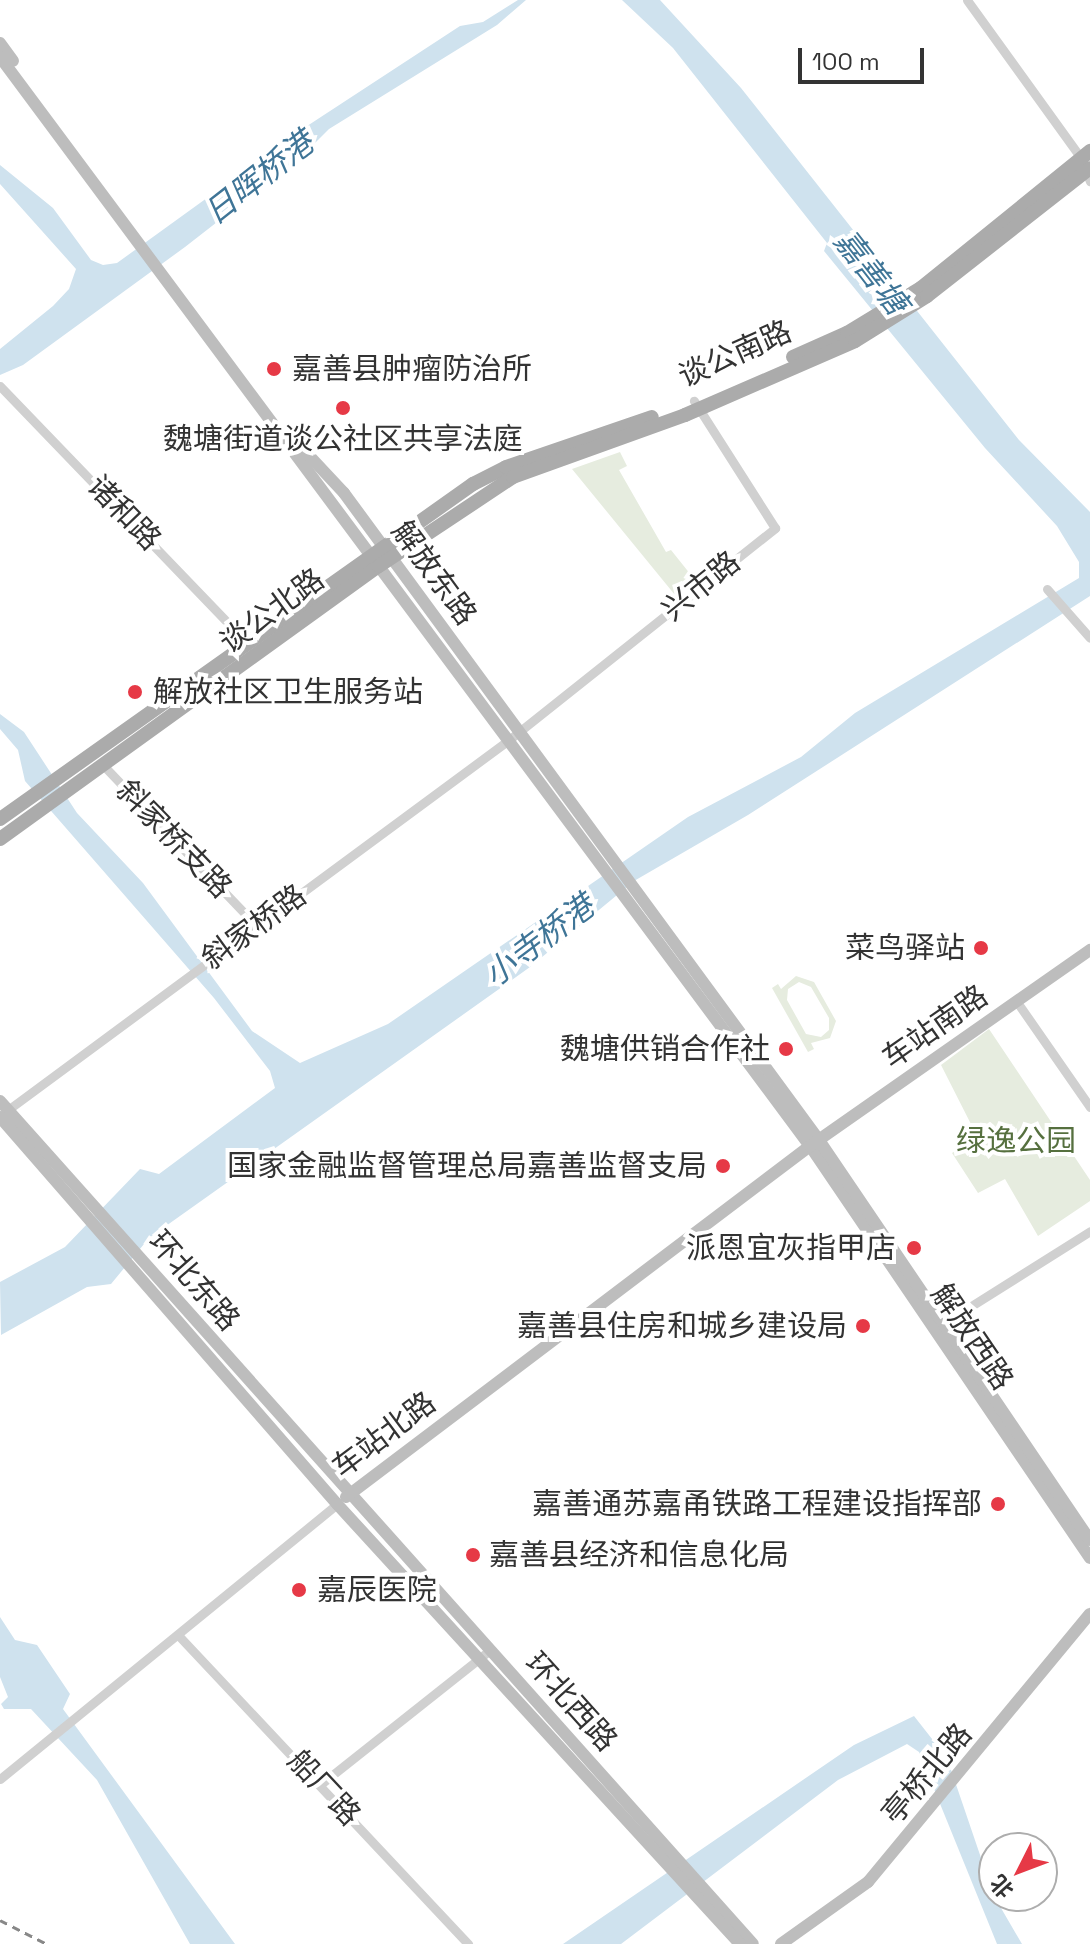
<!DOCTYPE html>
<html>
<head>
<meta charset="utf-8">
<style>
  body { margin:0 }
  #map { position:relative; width:1090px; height:1944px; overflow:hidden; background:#fff; font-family:"Space Grotesk","Noto Sans SC",sans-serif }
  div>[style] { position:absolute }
  .green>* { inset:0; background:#e6ecdf }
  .water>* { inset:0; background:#cfe2ee }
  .street>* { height:9px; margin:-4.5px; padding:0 4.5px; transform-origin:4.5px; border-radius:4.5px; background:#d0d0d0 }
  .secondary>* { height:12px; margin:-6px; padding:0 6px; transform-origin:6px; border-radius:6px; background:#bdbdbd }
  .primary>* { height:14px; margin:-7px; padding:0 7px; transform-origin:7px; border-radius:7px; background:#ababab }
  .rail>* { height:3px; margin-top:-1.5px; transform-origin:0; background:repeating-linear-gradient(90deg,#888 0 8px,transparent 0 14px) }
  .dots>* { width:22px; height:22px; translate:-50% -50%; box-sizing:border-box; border:4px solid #fff; border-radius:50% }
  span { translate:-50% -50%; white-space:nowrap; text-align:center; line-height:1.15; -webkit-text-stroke:8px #fff; paint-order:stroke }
  .street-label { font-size:30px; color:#333 }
  .poi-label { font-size:30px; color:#333 }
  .left { translate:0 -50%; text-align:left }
  .right { translate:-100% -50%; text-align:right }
  .park-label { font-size:30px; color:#56703f }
  .water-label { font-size:32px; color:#3f7597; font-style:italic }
  .north { position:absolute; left:978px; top:1832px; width:80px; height:80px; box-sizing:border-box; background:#fff; border:2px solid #adadad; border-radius:50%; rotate:228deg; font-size:22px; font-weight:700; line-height:32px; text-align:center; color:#333 }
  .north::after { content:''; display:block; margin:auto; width:28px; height:36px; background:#e63946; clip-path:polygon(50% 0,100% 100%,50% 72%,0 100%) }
  .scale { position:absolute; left:798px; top:48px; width:126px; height:36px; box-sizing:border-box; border:4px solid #333; border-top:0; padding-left:10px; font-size:24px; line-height:28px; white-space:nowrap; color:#333; -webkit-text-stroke:6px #fff; paint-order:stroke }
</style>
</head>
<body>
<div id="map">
  <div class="green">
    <i style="clip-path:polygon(620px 452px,627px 466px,619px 470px,666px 552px,671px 550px,695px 580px,675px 595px,572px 469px)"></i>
    <i style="clip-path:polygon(evenodd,796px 976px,814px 982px,836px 1021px,830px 1038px,811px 1043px,814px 1049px,808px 1052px,772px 988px,778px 984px,781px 989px,796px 976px,799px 982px,811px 987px,829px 1018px,829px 1030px,821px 1037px,806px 1034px,787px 1000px,788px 989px,799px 982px)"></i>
    <i style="clip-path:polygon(989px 1029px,1090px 1180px,1090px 1201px,1038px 1236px,1005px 1179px,978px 1193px,952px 1153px,977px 1136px,941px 1065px)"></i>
  </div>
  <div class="water">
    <i style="clip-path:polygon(518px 0,526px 0,497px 25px,329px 129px,302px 156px,185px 247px,23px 365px,0 375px,0 349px,53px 306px,69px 289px,76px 269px,0 184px,0 165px,53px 208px,91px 260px,103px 265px,117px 263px,301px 130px,460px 26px,483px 22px)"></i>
    <i style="clip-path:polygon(622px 0,660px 0,741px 88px,1019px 440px,1090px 512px,1090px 596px,748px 815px,634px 881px,530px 967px,149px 1238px,111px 1284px,87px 1287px,1px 1335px,0 1282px,65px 1247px,140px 1169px,159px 1174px,275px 1088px,270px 1071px,214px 998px,25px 781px,18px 750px,0 729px,0 714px,24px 732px,77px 813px,143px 883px,252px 1031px,300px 1063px,388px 1024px,688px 817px,801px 757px,855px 713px,1079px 578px,1079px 562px,1057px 526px,985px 448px,824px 251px,827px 243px,673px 48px)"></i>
    <i style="clip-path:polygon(0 1617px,15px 1640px,37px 1645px,70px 1694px,63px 1709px,235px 1944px,190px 1944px,97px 1780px,31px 1709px,4px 1709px,1px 1704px,8px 1697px,0 1677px)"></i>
    <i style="clip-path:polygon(914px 1716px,947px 1758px,994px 1896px,1022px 1944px,997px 1944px,919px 1752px,907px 1744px,838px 1780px,621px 1944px,563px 1944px,854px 1745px)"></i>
  </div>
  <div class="street">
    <i style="left:967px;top:0;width:195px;rotate:54.2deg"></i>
    <i style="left:1081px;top:158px;width:25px;rotate:69deg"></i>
    <i style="left:0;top:386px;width:355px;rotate:46.1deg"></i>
    <i style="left:1047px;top:589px;width:65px;rotate:48.7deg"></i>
    <i style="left:101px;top:763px;width:224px;rotate:46.3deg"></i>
    <i style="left:1017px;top:1002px;width:128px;rotate:55.2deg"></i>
    <i style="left:5px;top:1112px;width:628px;rotate:-36.45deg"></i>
    <i style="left:510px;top:739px;width:339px;rotate:-38.5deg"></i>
    <i style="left:775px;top:528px;width:151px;rotate:-122.5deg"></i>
    <i style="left:941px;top:1325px;width:176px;rotate:-32.2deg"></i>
    <i style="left:178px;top:1635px;width:424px;rotate:46.8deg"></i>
    <i style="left:0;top:1779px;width:435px;rotate:-39.2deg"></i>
    <i style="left:321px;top:1784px;width:216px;rotate:-38.4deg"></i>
  </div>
  <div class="secondary">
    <i style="left:0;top:43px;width:22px;rotate:54deg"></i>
    <i style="left:0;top:57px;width:1357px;rotate:53.36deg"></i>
    <i style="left:810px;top:1146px;width:498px;rotate:55.8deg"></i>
    <i style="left:301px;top:447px;width:63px;rotate:46.9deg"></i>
    <i style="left:344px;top:493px;width:803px;rotate:53.72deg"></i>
    <i style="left:819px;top:1140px;width:483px;rotate:55.9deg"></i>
    <i style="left:0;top:1101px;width:1130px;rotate:48.23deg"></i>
    <i style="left:0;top:1117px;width:513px;rotate:48.95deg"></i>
    <i style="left:337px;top:1504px;width:597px;rotate:47.51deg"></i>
    <i style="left:346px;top:1497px;width:582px;rotate:-37.11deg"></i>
    <i style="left:810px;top:1146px;width:342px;rotate:-35deg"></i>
    <i style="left:781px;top:1944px;width:107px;rotate:-35.5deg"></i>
    <i style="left:868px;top:1882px;width:348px;rotate:-50.4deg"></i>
  </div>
  <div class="primary">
    <i style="left:793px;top:357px;width:59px;rotate:-24deg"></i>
    <i style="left:847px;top:333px;width:87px;rotate:-31.3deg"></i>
    <i style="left:921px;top:288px;width:218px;rotate:-39deg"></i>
    <i style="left:0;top:819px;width:580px;rotate:-35.31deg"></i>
    <i style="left:473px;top:484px;width:37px;rotate:-27deg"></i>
    <i style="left:506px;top:467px;width:154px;rotate:-18.9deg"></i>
    <i style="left:0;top:839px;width:467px;rotate:-35.8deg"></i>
    <i style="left:379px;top:566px;width:161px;rotate:-33.6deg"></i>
    <i style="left:513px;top:477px;width:183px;rotate:-19.8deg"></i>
    <i style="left:685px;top:415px;width:185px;rotate:-23.5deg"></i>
    <i style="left:855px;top:341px;width:85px;rotate:-32deg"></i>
    <i style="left:927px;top:296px;width:207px;rotate:-38.1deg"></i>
  </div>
  <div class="rail">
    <i style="left:0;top:1920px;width:53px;rotate:27.1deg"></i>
  </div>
  <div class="dots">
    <i style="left:274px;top:369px;background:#e63946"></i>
    <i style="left:343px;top:408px;background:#e63946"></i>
    <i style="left:135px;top:692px;background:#e63946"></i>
    <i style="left:981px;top:948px;background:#e63946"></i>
    <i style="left:786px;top:1049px;background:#e63946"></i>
    <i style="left:723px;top:1166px;background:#e63946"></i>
    <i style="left:914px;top:1248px;background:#e63946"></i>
    <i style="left:863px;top:1326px;background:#e63946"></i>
    <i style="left:998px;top:1504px;background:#e63946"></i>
    <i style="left:473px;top:1555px;background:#e63946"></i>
    <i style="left:299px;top:1590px;background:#e63946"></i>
  </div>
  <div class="street-label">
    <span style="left:735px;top:354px;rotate:-24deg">谈公南路</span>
    <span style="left:124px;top:513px;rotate:46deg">诸和路</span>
    <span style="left:434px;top:573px;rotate:54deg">解放东路</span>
    <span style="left:701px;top:586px;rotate:-39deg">兴市路</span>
    <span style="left:272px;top:611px;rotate:-36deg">谈公北路</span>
    <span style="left:174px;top:839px;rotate:46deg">斜家桥支路</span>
    <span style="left:254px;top:927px;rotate:-36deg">斜家桥路</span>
    <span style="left:935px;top:1027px;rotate:-35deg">车站南路</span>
    <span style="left:194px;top:1281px;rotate:49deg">环北东路</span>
    <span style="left:972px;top:1337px;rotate:56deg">解放西路</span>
    <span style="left:384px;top:1435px;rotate:-37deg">车站北路</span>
    <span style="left:571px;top:1702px;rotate:48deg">环北西路</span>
    <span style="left:927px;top:1774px;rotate:-50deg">亭桥北路</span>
    <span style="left:324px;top:1788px;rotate:47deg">船厂路</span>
  </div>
  <div class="poi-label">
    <span class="left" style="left:292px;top:369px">嘉善县肿瘤防治所</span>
    <span style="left:343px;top:439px">魏塘街道谈公社区共享法庭</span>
    <span class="left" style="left:153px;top:692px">解放社区卫生服务站</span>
    <span class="right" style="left:965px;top:948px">菜鸟驿站</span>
    <span class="right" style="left:770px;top:1049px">魏塘供销合作社</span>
    <span class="right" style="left:707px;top:1166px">国家金融监督管理总局嘉善监督支局</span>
    <span class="right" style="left:896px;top:1248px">派恩宜灰指甲店</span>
    <span class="right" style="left:847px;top:1326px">嘉善县住房和城乡建设局</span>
    <span class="right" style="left:982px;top:1504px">嘉善通苏嘉甬铁路工程建设指挥部</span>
    <span class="left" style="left:489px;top:1555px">嘉善县经济和信息化局</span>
    <span class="left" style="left:317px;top:1590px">嘉辰医院</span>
  </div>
  <div class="park-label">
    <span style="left:1016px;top:1141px">绿逸公园</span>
  </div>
  <div class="water-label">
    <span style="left:259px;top:178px;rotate:-38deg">日晖桥港</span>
    <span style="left:871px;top:272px;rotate:52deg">嘉善塘</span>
    <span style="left:539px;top:941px;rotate:-37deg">小寺桥港</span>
  </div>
  <div class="north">北</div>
  <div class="scale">100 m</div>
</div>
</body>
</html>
